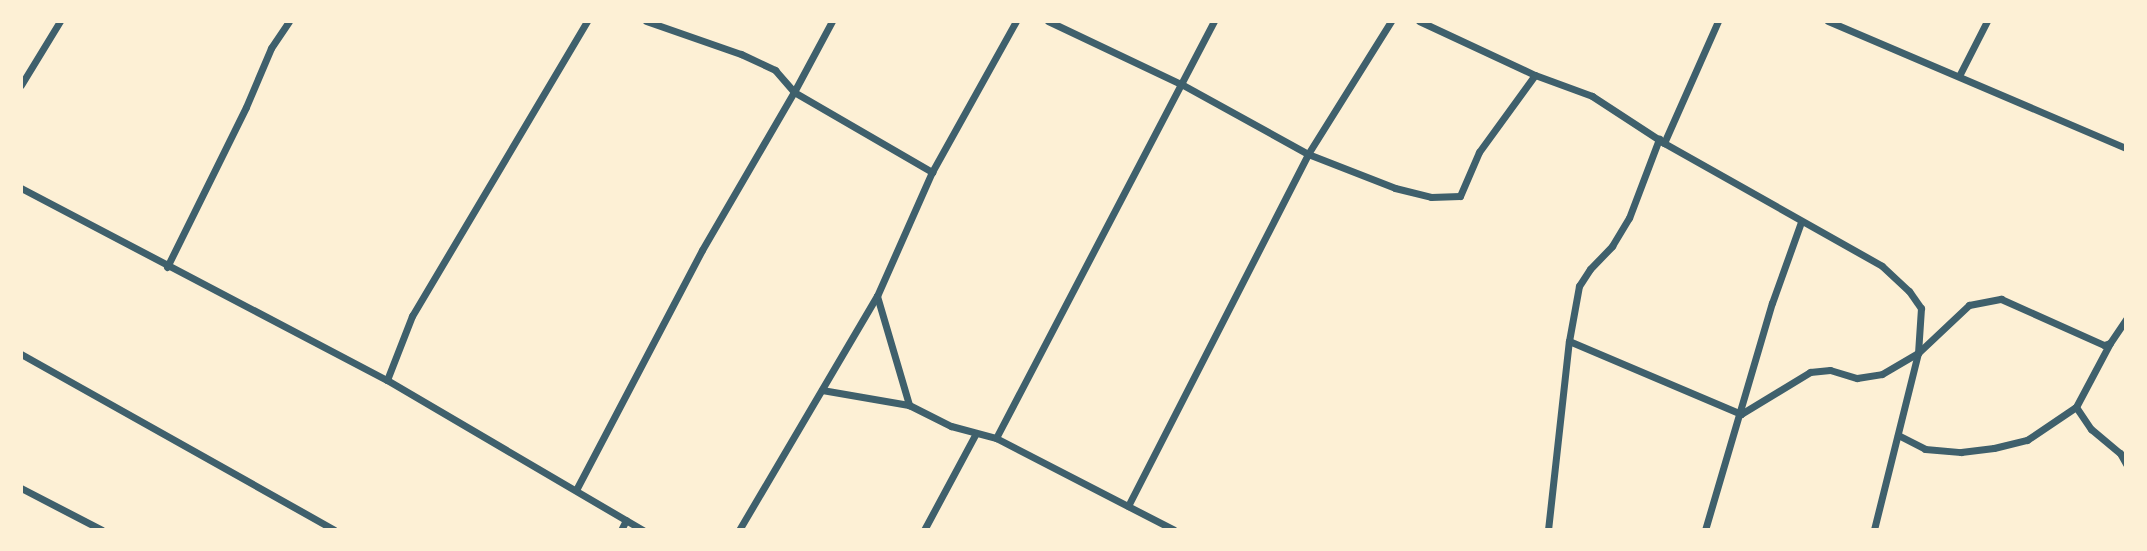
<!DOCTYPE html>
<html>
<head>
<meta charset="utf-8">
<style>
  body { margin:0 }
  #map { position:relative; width:2147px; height:551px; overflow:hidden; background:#fdf0d5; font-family:"Zilla Slab",serif }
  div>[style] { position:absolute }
  .minor>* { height:7px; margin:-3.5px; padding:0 3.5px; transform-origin:3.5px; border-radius:3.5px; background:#3f606c }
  span { translate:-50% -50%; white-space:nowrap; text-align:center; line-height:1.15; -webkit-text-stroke:7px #fdf0d5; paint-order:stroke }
  .frame { position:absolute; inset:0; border:23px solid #fdf0d5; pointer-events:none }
</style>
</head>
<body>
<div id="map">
  <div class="minor">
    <i style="left:646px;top:21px;width:101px;rotate:19.2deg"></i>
    <i style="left:741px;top:54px;width:38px;rotate:25deg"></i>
    <i style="left:775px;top:70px;width:29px;rotate:49deg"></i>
    <i style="left:794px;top:92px;width:160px;rotate:30.1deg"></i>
    <i style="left:1048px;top:21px;width:149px;rotate:25.4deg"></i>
    <i style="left:1183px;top:85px;width:143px;rotate:28.9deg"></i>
    <i style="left:1308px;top:154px;width:93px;rotate:21.3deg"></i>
    <i style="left:1395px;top:188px;width:37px;rotate:14deg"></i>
    <i style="left:1431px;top:197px;width:29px;rotate:-2deg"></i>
    <i style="left:1460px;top:196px;width:48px;rotate:-66.6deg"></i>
    <i style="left:1479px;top:152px;width:95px;rotate:-54deg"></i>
    <i style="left:1419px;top:21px;width:128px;rotate:25deg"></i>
    <i style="left:1535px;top:75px;width:61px;rotate:20.2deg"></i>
    <i style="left:1592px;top:96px;width:86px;rotate:33.1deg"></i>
    <i style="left:1664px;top:143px;width:250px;rotate:29.4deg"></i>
    <i style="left:1882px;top:266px;width:37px;rotate:43deg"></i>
    <i style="left:1909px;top:291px;width:21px;rotate:55deg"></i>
    <i style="left:1921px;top:308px;width:45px;rotate:93.8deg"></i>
    <i style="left:1918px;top:353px;width:182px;rotate:104deg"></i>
    <i style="left:1828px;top:21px;width:324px;rotate:23.1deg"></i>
    <i style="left:1959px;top:76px;width:62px;rotate:-63deg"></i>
    <i style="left:21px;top:85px;width:75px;rotate:-58.6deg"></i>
    <i style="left:1664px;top:143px;width:133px;rotate:-66.1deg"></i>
    <i style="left:21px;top:188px;width:413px;rotate:27.7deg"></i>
    <i style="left:387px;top:380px;width:297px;rotate:30.4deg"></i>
    <i style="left:167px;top:267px;width:178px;rotate:-63.7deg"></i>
    <i style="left:246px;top:107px;width:64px;rotate:-67deg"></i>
    <i style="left:271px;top:48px;width:32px;rotate:-56deg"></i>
    <i style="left:877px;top:296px;width:114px;rotate:73.6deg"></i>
    <i style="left:1569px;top:341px;width:187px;rotate:23deg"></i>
    <i style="left:1741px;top:414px;width:81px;rotate:-31.3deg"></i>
    <i style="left:1810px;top:372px;width:20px;rotate:-6deg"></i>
    <i style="left:1830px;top:370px;width:28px;rotate:17deg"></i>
    <i style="left:1857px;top:378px;width:25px;rotate:-9deg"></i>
    <i style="left:1882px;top:374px;width:42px;rotate:-30.3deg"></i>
    <i style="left:1918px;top:353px;width:70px;rotate:-43.3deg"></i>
    <i style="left:1969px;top:305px;width:33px;rotate:-11deg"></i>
    <i style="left:2001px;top:299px;width:113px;rotate:24.1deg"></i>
    <i style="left:2104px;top:345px;width:6px;rotate:-18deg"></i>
    <i style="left:2110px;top:343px;width:29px;rotate:-56deg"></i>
    <i style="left:21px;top:354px;width:359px;rotate:29.3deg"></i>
    <i style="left:387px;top:380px;width:69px;rotate:-68.7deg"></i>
    <i style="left:412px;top:316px;width:343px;rotate:-59.3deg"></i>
    <i style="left:822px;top:390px;width:88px;rotate:9.8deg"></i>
    <i style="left:909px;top:405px;width:47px;rotate:26.6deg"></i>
    <i style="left:951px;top:426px;width:47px;rotate:14.9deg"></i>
    <i style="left:996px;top:438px;width:200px;rotate:27.3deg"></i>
    <i style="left:2076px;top:407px;width:27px;rotate:56deg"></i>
    <i style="left:2091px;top:429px;width:38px;rotate:40deg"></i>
    <i style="left:2120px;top:453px;width:13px;rotate:61deg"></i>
    <i style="left:1898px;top:435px;width:30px;rotate:27deg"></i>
    <i style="left:1925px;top:449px;width:36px;rotate:5deg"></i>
    <i style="left:1961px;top:452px;width:33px;rotate:-7deg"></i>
    <i style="left:1994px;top:448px;width:34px;rotate:-14deg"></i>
    <i style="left:2027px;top:440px;width:59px;rotate:-34deg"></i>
    <i style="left:2076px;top:407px;width:72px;rotate:-62deg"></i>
    <i style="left:996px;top:438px;width:471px;rotate:-62.4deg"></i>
    <i style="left:21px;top:488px;width:91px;rotate:27.4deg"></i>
    <i style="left:576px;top:490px;width:271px;rotate:-62.3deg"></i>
    <i style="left:702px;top:250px;width:183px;rotate:-59.8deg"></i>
    <i style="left:794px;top:92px;width:81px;rotate:-61.8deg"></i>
    <i style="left:1128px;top:506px;width:395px;rotate:-62.9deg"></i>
    <i style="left:1308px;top:154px;width:157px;rotate:-58deg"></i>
    <i style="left:621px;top:530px;width:11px;rotate:-63deg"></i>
    <i style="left:739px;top:530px;width:272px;rotate:-59.5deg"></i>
    <i style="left:877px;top:296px;width:136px;rotate:-66.1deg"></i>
    <i style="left:932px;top:172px;width:173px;rotate:-60.9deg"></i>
    <i style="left:924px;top:530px;width:108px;rotate:-61.8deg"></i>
    <i style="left:1548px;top:530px;width:190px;rotate:-83.7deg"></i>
    <i style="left:1569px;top:341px;width:56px;rotate:-79.7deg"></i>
    <i style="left:1579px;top:286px;width:20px;rotate:-57deg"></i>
    <i style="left:1590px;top:269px;width:32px;rotate:-46deg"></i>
    <i style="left:1612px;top:246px;width:33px;rotate:-59deg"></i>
    <i style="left:1629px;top:218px;width:85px;rotate:-69.2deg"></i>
    <i style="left:1705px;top:530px;width:237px;rotate:-73.6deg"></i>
    <i style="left:1772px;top:303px;width:86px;rotate:-70.3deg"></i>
  </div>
  <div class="frame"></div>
</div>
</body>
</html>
